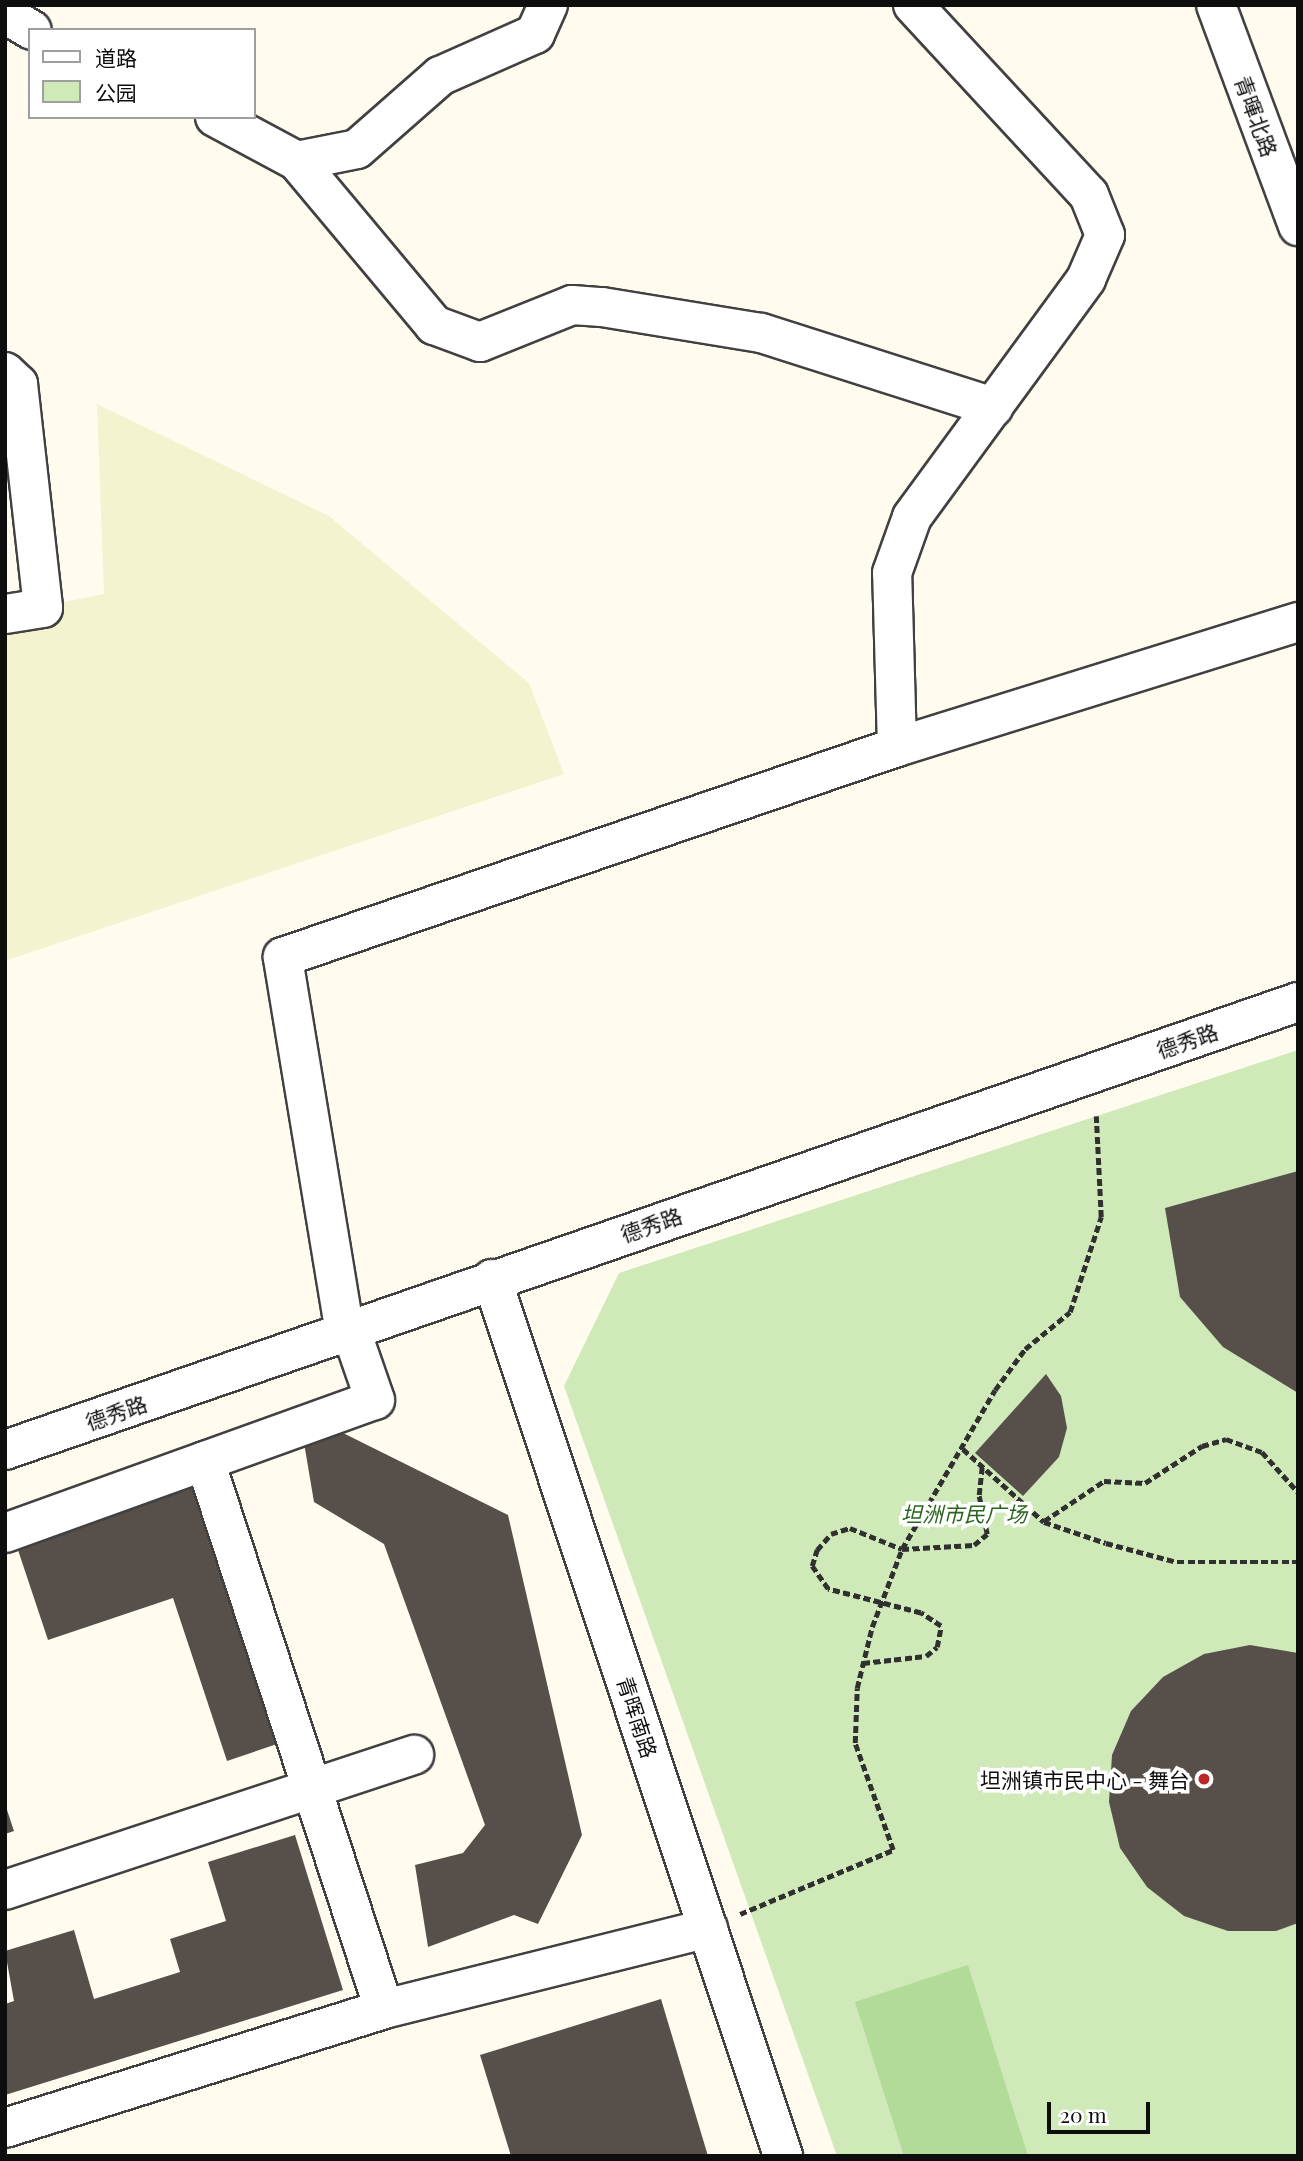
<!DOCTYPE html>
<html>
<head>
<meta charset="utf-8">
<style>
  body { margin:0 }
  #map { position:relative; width:1303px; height:2161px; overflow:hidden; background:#fffcef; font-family:"Playfair Display","Noto Sans SC",serif }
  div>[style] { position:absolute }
  .farmland>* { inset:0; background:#f4f3cf }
  .green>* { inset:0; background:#cfe9b9 }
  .forest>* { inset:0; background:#b2da98 }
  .building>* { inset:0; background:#564f4a }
  .path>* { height:4.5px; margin-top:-2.25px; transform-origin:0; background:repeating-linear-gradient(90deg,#303030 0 7px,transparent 0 10.5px) }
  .roads { filter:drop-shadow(2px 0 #414141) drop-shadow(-2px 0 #414141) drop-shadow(0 2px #414141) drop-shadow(0 -2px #414141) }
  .minor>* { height:38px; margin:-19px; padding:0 19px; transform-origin:19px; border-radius:19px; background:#fff }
  .tertiary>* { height:38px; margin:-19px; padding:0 19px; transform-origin:19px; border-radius:19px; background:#fff }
  .dots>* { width:19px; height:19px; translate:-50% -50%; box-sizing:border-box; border:4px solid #fff; border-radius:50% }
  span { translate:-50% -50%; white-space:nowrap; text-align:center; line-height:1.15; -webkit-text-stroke:7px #fff; paint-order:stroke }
  .street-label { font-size:21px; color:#0e0e0e }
  .park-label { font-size:21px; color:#2a651e; font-style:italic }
  .poi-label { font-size:21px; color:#0e0e0e }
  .right { translate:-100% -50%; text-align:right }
  .frame { position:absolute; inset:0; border:7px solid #0e0e0e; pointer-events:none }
  .legend { position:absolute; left:28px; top:28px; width:228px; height:91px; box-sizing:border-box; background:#fff; border:2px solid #9f9f9f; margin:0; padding:9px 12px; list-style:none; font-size:21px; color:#0e0e0e }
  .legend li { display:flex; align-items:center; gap:14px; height:35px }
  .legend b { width:35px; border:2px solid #9f9f9f }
  .scale { position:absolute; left:1047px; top:2102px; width:103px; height:32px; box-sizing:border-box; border:4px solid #0e0e0e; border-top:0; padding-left:9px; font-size:21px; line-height:24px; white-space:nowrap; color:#0e0e0e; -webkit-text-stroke:5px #fff; paint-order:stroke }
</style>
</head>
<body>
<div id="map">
  <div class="farmland">
    <i style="clip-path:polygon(97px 404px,329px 516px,529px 683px,564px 774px,5px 961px,5px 614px,104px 594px)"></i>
  </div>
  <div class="green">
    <i style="clip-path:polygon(1298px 1050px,1298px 2156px,837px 2156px,564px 1386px,619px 1273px)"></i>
  </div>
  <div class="forest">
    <i style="clip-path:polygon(968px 1965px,1028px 2156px,904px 2156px,855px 2002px)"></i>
  </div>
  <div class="building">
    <i style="clip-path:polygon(1298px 1171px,1298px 1393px,1223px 1347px,1180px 1297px,1165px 1208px)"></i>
    <i style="clip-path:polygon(1046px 1374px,1061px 1396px,1067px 1428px,1059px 1457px,1023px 1496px,975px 1453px)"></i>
    <i style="clip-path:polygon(335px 1429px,508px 1515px,582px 1835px,538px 1924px,514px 1915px,428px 1947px,415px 1865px,463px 1853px,485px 1825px,384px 1544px,314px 1502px,303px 1437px)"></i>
    <i style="clip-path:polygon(192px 1484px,277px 1744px,227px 1761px,173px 1598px,48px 1640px,16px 1544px)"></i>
    <i style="clip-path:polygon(1250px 1645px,1298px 1653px,1298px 1923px,1276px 1931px,1228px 1931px,1184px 1916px,1147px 1887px,1120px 1848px,1109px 1802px,1112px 1755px,1131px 1711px,1163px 1677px,1204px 1654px)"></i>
    <i style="clip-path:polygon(5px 1804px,14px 1831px,5px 1834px)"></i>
    <i style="clip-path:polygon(295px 1835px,343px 1990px,5px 2095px,5px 2004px,14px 2001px,5px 1951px,74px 1930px,94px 1999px,180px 1972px,170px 1939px,226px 1921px,208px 1862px)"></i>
    <i style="clip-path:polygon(661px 1999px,708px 2156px,511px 2156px,480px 2055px)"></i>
  </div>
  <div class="path">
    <i style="left:963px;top:1449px;width:109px;rotate:42deg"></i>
    <i style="left:1044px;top:1522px;width:65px;rotate:18.7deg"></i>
    <i style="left:1106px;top:1543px;width:73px;rotate:15deg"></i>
    <i style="left:1177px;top:1562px;width:121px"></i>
    <i style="left:1044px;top:1521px;width:72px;rotate:-33.7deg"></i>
    <i style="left:1104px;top:1481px;width:41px;rotate:2.8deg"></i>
    <i style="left:1145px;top:1483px;width:68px;rotate:-33deg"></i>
    <i style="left:1202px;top:1446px;width:25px;rotate:-16deg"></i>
    <i style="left:1226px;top:1439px;width:38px;rotate:20deg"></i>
    <i style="left:1262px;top:1452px;width:54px;rotate:48deg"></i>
    <i style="left:863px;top:1663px;width:63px;rotate:-6.3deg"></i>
    <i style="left:926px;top:1656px;width:14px;rotate:-39deg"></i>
    <i style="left:937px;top:1647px;width:21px;rotate:-79deg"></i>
    <i style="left:941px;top:1626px;width:24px;rotate:-147deg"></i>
    <i style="left:921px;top:1613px;width:96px;rotate:-165.5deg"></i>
    <i style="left:828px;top:1589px;width:28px;rotate:-125deg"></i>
    <i style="left:812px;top:1566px;width:17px;rotate:-73deg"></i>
    <i style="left:817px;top:1550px;width:21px;rotate:-49deg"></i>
    <i style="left:831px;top:1534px;width:20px;rotate:-18deg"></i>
    <i style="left:850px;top:1528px;width:56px;rotate:22deg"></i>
    <i style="left:902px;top:1549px;width:72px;rotate:-3.2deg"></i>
    <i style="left:974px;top:1545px;width:17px;rotate:-40deg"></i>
    <i style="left:987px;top:1534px;width:40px;rotate:-102deg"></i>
    <i style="left:979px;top:1495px;width:28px;rotate:-84deg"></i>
    <i style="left:740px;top:1914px;width:166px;rotate:-22.7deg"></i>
    <i style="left:893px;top:1850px;width:114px;rotate:-109.6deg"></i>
    <i style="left:855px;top:1743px;width:55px;rotate:-87.9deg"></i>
    <i style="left:857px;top:1688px;width:63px;rotate:-76.2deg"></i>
    <i style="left:872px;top:1627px;width:84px;rotate:-69deg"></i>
    <i style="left:902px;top:1549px;width:184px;rotate:-59.7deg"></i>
    <i style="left:995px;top:1390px;width:51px;rotate:-53.8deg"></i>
    <i style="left:1025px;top:1349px;width:58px;rotate:-39.4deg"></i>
    <i style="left:1070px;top:1312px;width:100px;rotate:-71.9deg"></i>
    <i style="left:1101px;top:1217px;width:101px;rotate:-92.8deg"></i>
  </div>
  <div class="roads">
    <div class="minor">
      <i style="left:5px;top:14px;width:31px;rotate:31deg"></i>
      <i style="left:215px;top:117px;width:93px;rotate:28.2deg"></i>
      <i style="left:297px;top:161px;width:61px;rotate:-11.3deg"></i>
      <i style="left:357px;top:149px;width:111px;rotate:-41.3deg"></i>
      <i style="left:440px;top:76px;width:104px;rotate:-23.9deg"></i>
      <i style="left:535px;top:34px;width:32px;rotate:-66deg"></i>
      <i style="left:297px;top:161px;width:214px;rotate:50.1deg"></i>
      <i style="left:434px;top:325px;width:49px;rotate:20.3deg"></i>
      <i style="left:480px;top:342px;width:99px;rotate:-21.9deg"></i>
      <i style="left:572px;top:305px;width:30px;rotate:4deg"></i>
      <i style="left:602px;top:307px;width:161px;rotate:9.3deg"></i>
      <i style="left:761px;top:333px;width:244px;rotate:17.7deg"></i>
      <i style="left:5px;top:372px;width:18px;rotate:43deg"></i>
      <i style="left:18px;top:384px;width:225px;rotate:83.6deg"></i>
      <i style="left:43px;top:608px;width:38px;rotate:171deg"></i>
      <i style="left:897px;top:747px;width:174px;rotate:-91.6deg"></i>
      <i style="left:892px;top:573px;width:59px;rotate:-70.3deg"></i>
      <i style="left:912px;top:517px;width:295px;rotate:-53.8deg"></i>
      <i style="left:1086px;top:279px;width:48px;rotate:-66.6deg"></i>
      <i style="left:1105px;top:235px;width:43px;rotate:-111.8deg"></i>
      <i style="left:1089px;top:195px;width:259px;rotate:-132.8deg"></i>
      <i style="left:345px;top:1333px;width:381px;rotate:-99.4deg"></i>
      <i style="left:283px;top:957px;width:649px;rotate:-18.88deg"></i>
      <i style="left:897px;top:747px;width:420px;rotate:-17.3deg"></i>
      <i style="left:205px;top:1461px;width:576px;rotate:71.91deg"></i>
      <i style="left:5px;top:1533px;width:393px;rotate:-19.8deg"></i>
      <i style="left:375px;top:1400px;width:76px;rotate:-109.1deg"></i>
      <i style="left:5px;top:1890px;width:431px;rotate:-18.3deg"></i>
      <i style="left:5px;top:2128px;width:397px;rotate:-17.4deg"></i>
      <i style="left:384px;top:2009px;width:334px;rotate:-14deg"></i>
    </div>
    <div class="tertiary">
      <i style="left:1216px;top:5px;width:236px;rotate:69.6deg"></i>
      <i style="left:492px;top:1279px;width:924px;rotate:71.64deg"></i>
      <i style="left:5px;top:1450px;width:1368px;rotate:-19.11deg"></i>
    </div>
  </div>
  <div class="dots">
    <i style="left:1204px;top:1779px;background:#bd2727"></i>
  </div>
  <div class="street-label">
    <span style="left:1257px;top:116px;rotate:70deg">青暉北路</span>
    <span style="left:1187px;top:1040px;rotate:-19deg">德秀路</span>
    <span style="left:651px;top:1224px;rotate:-19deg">德秀路</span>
    <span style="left:116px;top:1412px;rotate:-19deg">德秀路</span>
    <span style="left:638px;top:1717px;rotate:72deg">青晖南路</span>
  </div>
  <div class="park-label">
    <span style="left:964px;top:1513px">坦洲市民广场</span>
  </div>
  <div class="poi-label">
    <span class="right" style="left:1190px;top:1779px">坦洲镇市民中心 - 舞台</span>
  </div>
  <div class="frame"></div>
  <ul class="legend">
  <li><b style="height:9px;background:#fff"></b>道路</li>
  <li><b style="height:19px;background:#cfe9b9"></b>公园</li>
  </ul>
  <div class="scale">20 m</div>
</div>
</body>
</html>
